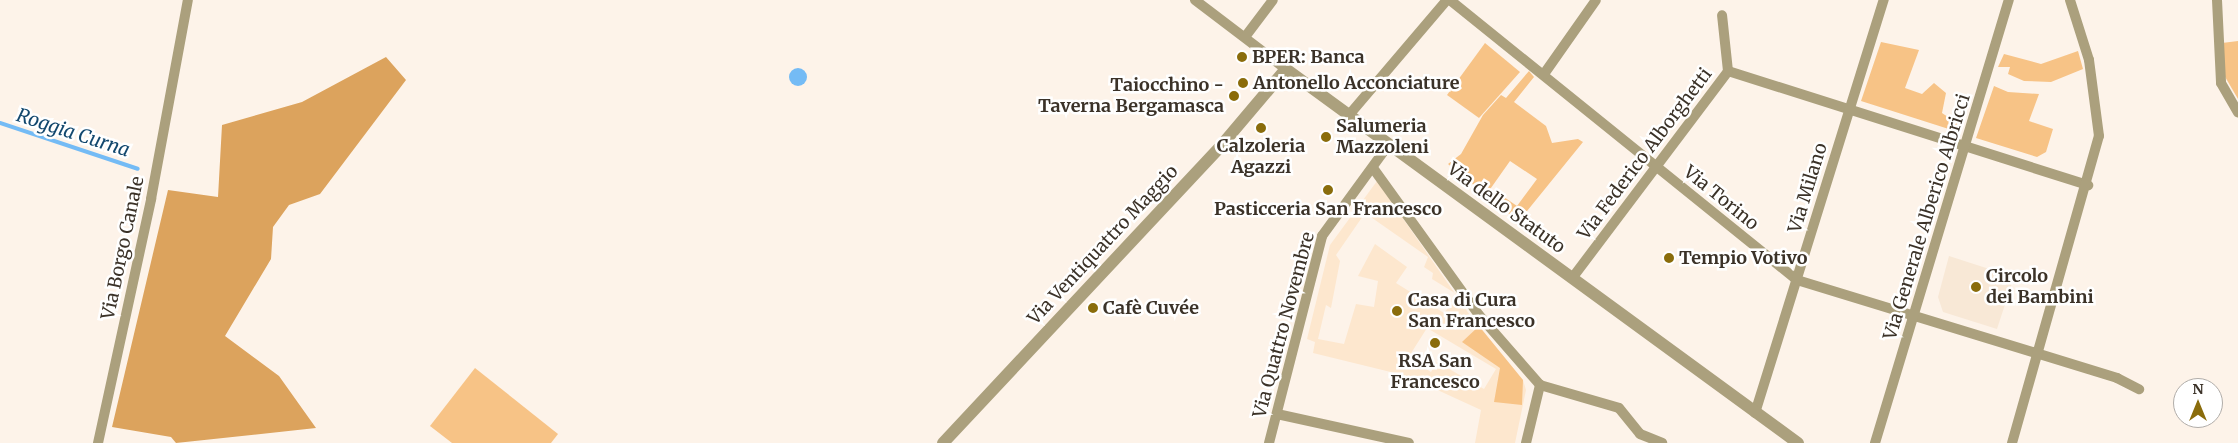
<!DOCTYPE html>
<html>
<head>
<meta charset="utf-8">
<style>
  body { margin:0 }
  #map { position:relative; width:2238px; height:443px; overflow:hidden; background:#fdf3e9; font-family:Merriweather,serif }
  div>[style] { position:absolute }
  .built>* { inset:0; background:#fde7ce }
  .education>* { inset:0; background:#f8e8d6 }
  .green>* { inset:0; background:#f7c386 }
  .forest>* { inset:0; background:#dca35d }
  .water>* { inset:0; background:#74bbf5 }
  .round { border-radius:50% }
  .stream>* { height:4px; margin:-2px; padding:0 2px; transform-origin:2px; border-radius:2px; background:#74bbf5 }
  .minor>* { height:10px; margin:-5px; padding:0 5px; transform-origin:5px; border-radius:5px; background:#aba07d }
  .tertiary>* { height:12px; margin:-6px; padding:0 6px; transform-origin:6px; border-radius:6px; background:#aba07d }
  .dots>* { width:14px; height:14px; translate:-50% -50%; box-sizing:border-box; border:2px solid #fff; border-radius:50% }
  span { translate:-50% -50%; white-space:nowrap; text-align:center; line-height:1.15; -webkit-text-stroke:5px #fff; paint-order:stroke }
  .poi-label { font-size:18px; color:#3b3228; font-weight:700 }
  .left { translate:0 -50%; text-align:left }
  .right { translate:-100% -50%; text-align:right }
  .street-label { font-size:18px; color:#3b3228 }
  .water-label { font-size:19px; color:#13486e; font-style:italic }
  .north { position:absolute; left:2173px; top:378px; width:50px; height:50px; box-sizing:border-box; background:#fff; border:1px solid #b1ada9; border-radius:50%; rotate:0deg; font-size:14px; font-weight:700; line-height:20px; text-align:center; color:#3b3228 }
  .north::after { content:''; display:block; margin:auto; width:18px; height:22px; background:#8a6c0b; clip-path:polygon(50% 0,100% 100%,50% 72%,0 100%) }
</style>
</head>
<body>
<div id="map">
  <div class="built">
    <i style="clip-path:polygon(evenodd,1377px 181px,1492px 347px,1523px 380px,1526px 390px,1515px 443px,1475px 443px,1481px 410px,1407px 376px,1313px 353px,1315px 342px,1307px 339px,1330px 245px,1377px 181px,1365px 213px,1428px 257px,1424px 267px,1433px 273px,1432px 279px,1458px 295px,1444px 313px,1396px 283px,1407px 267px,1375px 244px,1358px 276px,1378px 281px,1374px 307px,1356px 304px,1344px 344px,1318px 339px,1326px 305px,1331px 308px,1340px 261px,1336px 255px,1365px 213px,1377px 181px,1427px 328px,1496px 369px,1484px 389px,1437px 362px,1431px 372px,1408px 358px,1427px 328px)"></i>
  </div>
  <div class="education">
    <i style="clip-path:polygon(1949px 256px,2014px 277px,1997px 329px,1943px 312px,1938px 297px)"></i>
  </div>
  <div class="green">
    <i style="clip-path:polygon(2238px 41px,2238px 99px,2224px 75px,2222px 43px)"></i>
    <i style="clip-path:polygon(1881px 42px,1919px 50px,1905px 88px,1922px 94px,1934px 83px,1946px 93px,1942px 113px,1957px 123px,1955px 131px,1861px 101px)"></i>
    <i style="clip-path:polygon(1485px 43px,1520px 72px,1479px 118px,1447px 95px)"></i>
    <i style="clip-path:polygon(2078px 51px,2083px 69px,2051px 82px,2024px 81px,2008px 74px,2010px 67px,1998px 67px,2004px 54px,2041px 64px)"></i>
    <i style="clip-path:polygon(1529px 71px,1534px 77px,1514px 102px,1546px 126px,1552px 143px,1578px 139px,1583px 142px,1519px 221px,1494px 203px,1501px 195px,1517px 206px,1537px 179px,1510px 161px,1486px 195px,1448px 164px,1461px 154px,1483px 115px,1501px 95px,1506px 98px)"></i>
    <i style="clip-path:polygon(1994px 86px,2008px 92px,2039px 94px,2029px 121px,2053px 129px,2046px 152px,2037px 157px,1976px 138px)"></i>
    <i style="clip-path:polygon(1479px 326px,1523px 380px,1522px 405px,1494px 402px,1500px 368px,1462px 342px)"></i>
    <i style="clip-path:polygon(475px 368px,558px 434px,551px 443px,452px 443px,430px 426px)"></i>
  </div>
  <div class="forest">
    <i style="clip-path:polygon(386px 57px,406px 80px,320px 194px,289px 205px,273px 227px,271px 259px,225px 336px,279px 376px,316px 428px,176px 443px,171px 437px,112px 427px,168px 190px,218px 197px,222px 125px,302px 102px)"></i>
  </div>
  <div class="water">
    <i class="round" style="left:789px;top:68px;width:18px;height:18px"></i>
  </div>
  <div class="stream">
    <i style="left:0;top:123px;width:145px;rotate:18.4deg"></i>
  </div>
  <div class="minor">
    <i style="left:1195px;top:0;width:114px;rotate:37.2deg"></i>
    <i style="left:1450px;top:0;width:446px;rotate:38.9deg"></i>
    <i style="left:1797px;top:280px;width:335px;rotate:17deg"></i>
    <i style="left:2117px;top:378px;width:25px;rotate:27deg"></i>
    <i style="left:2217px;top:0;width:83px;rotate:87.2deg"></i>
    <i style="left:2221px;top:83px;width:34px;rotate:60deg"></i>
    <i style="left:1245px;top:37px;width:46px;rotate:-52.9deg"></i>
    <i style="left:1728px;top:71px;width:378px;rotate:17.6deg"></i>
    <i style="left:1544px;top:74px;width:90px;rotate:-54.9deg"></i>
    <i style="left:1349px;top:115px;width:151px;rotate:-49.6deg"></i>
    <i style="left:1373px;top:168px;width:181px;rotate:54.2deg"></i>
    <i style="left:1479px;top:315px;width:93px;rotate:48.9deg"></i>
    <i style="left:1540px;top:385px;width:82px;rotate:16.2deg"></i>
    <i style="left:1619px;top:408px;width:33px;rotate:51deg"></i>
    <i style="left:1640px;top:434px;width:24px;rotate:22deg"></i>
    <i style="left:1573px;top:277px;width:258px;rotate:-53deg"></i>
    <i style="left:1728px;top:71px;width:56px;rotate:-96.1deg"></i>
    <i style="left:1755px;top:413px;width:433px;rotate:-72.7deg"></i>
    <i style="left:1277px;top:414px;width:135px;rotate:12.4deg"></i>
    <i style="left:98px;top:443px;width:250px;rotate:-77.7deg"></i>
    <i style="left:151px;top:199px;width:202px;rotate:-79.5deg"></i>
    <i style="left:1269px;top:443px;width:214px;rotate:-75.6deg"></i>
    <i style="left:1322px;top:236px;width:114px;rotate:-53.9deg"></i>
    <i style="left:1526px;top:443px;width:60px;rotate:-76.4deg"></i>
    <i style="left:1875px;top:443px;width:463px;rotate:-73.2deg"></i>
    <i style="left:2012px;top:443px;width:319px;rotate:-74.2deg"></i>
    <i style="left:2099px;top:136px;width:77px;rotate:-97.5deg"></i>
    <i style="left:2089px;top:60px;width:63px;rotate:-107.6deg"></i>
  </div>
  <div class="tertiary">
    <i style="left:943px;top:443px;width:405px;rotate:-46.9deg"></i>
    <i style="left:1220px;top:147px;width:102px;rotate:-49.8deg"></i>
    <i style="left:1286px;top:69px;width:634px;rotate:36.15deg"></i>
  </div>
  <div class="dots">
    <i style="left:1242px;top:57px;background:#8a6c0b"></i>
    <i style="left:1243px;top:83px;background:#8a6c0b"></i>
    <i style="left:1234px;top:96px;background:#8a6c0b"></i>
    <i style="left:1261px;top:128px;background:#8a6c0b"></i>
    <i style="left:1326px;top:137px;background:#8a6c0b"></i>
    <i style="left:1328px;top:190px;background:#8a6c0b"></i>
    <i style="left:1669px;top:258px;background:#8a6c0b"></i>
    <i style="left:1976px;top:287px;background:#8a6c0b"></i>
    <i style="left:1093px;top:308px;background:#8a6c0b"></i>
    <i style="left:1397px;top:311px;background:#8a6c0b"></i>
    <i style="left:1435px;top:343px;background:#8a6c0b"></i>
  </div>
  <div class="poi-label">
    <span class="left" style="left:1252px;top:57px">BPER: Banca</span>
    <span class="left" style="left:1253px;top:83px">Antonello Acconciature</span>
    <span class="right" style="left:1224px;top:96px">Taiocchino -<br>Taverna Bergamasca</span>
    <span class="left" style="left:1336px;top:137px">Salumeria<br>Mazzoleni</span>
    <span style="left:1261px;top:157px">Calzoleria<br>Agazzi</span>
    <span style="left:1328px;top:209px">Pasticceria San Francesco</span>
    <span class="left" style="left:1679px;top:258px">Tempio Votivo</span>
    <span class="left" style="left:1986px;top:287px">Circolo<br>dei Bambini</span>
    <span class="left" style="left:1408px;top:311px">Casa di Cura<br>San Francesco</span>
    <span class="left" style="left:1103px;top:308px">Cafè Cuvée</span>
    <span style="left:1435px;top:372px">RSA San<br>Francesco</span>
  </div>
  <div class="street-label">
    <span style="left:1645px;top:154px;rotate:-53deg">Via Federico Alborghetti</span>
    <span style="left:1808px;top:188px;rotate:-73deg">Via Milano</span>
    <span style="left:1721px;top:198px;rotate:39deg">Via Torino</span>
    <span style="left:1506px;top:208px;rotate:36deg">Via dello Statuto</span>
    <span style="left:1927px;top:217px;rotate:-73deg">Via Generale Alberico Albricci</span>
    <span style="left:1103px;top:245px;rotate:-47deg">Via Ventiquattro Maggio</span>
    <span style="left:123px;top:248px;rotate:-78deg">Via Borgo Canale</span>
    <span style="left:1284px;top:325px;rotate:-75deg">Via Quattro Novembre</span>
  </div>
  <div class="water-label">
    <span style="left:73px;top:133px;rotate:18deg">Roggia Curna</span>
  </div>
  <div class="north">N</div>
</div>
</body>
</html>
